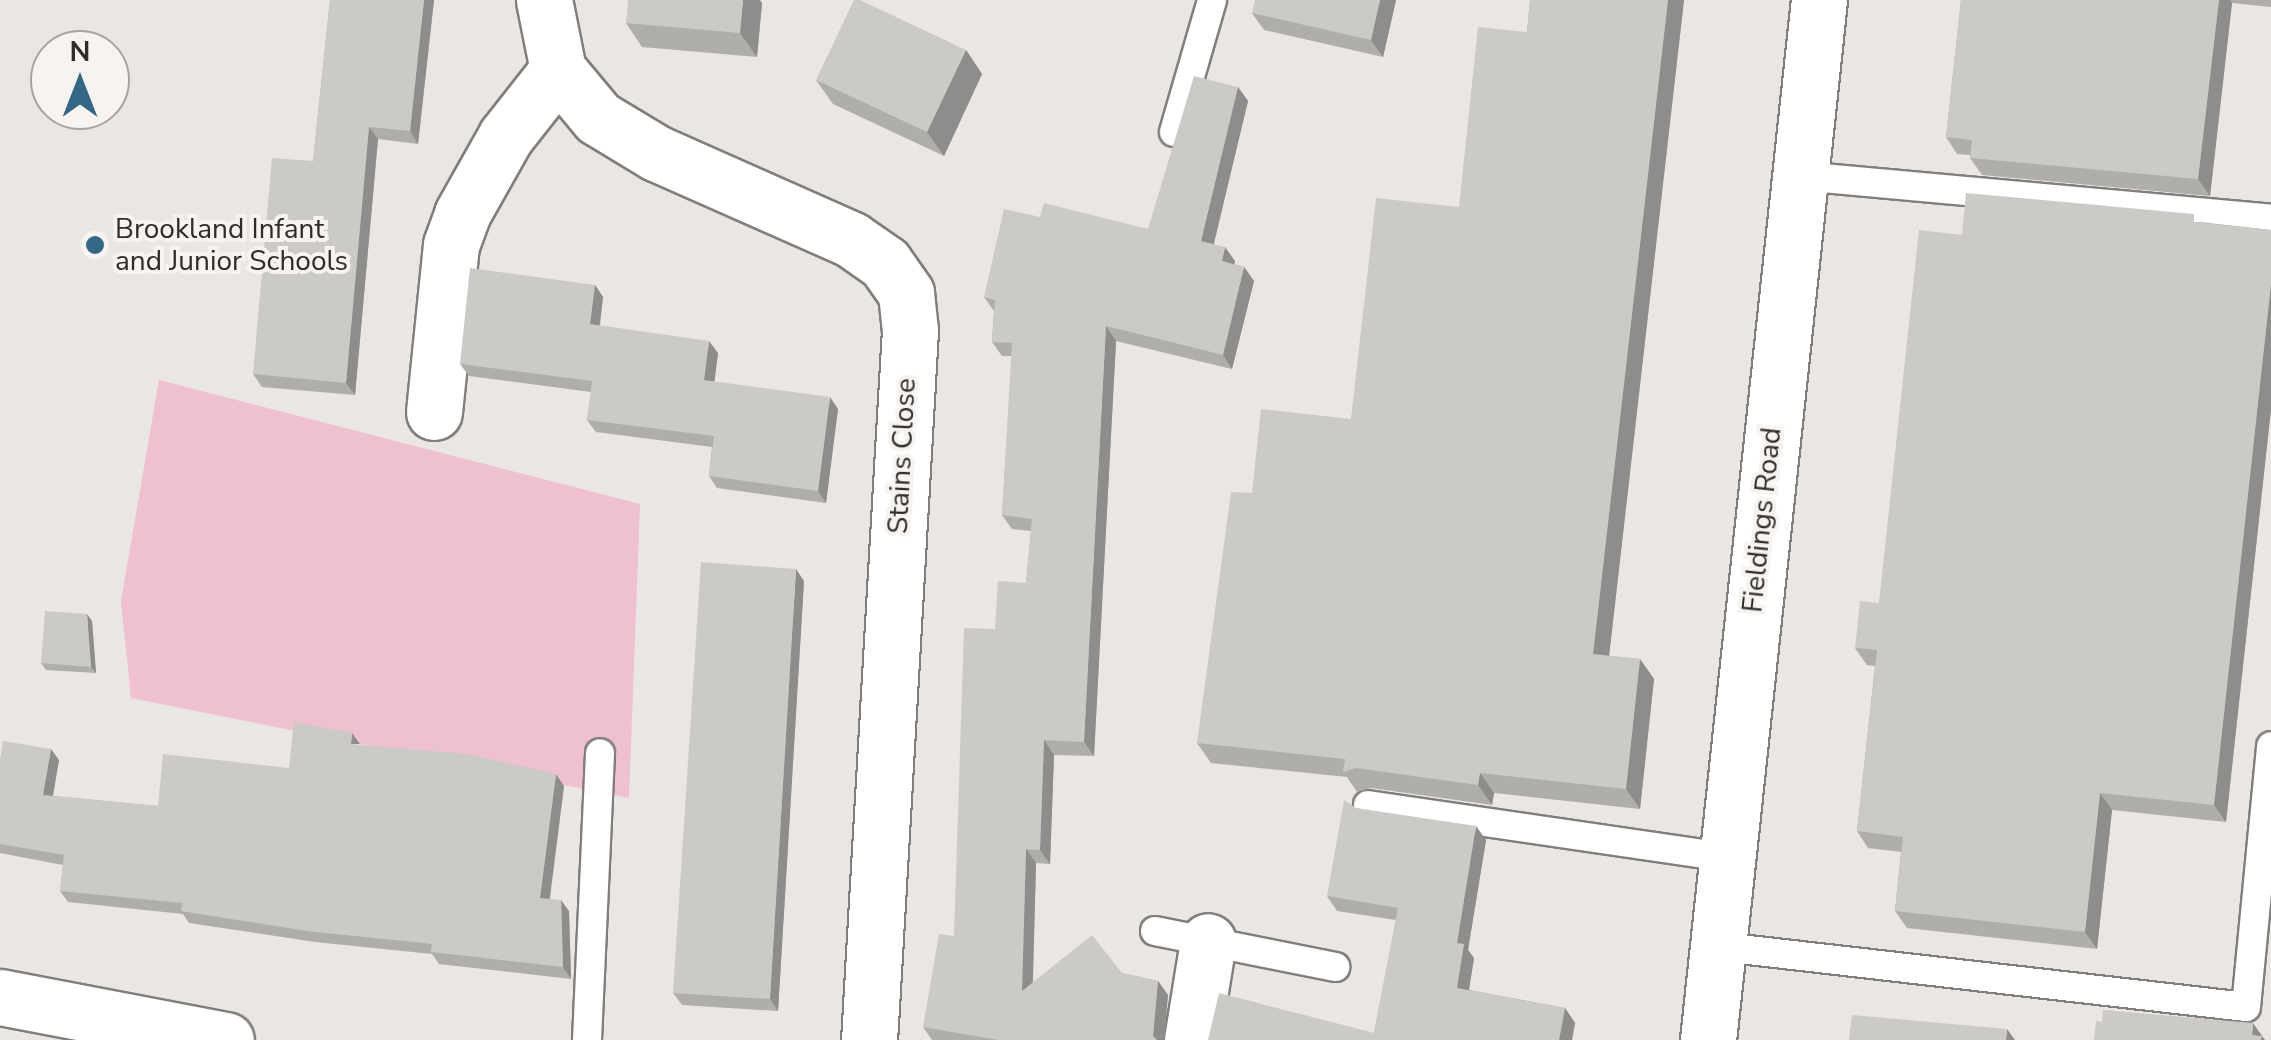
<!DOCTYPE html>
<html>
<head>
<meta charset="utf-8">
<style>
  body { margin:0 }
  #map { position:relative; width:2271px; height:1040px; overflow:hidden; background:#e9e6e3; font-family:"Nunito Sans",sans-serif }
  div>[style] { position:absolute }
  .green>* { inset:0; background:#efc0d0 }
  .roads { filter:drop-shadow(2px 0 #817e7b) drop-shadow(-2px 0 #817e7b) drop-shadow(0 2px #817e7b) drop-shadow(0 -2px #817e7b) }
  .lane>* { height:28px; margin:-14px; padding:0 14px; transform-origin:14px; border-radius:14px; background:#fff }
  .street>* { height:55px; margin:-27.5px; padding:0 27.5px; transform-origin:27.5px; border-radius:27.5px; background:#fff }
  .wall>* { inset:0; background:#afaeab }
  .shaded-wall>* { inset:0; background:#8e8d8b }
  .building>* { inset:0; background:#cbcac7 }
  .dots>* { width:28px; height:28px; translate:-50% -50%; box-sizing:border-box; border:5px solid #f6f3f0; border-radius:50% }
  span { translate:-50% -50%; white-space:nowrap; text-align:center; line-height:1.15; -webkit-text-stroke:8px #f6f3f0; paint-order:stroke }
  .poi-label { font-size:28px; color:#2e2d2c }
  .left { translate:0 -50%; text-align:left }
  .street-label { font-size:28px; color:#2e2d2c }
  .north { position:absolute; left:30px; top:30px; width:100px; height:100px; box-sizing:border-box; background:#f6f3f0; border:2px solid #a6a4a2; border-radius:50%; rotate:0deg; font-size:28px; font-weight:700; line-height:40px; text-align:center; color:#2e2d2c }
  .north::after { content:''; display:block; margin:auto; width:35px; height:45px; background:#346784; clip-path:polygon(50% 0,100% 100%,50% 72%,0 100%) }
</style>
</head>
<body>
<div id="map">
  <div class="green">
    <i style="clip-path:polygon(159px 380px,640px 504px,629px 798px,131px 698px,121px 601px)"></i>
  </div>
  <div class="roads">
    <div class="lane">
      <i style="left:1174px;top:132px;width:137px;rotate:-73.9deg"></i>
      <i style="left:1801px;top:176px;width:472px;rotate:5.2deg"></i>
      <i style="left:1368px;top:805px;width:360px;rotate:8.3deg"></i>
      <i style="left:1155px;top:931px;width:184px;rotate:11.3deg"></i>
      <i style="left:1714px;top:946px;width:535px;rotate:6.54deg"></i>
      <i style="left:2246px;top:1007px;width:262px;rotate:-84.5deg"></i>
      <i style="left:587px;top:1040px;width:287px;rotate:-87.4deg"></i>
    </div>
    <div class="street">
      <i style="left:544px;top:0;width:71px;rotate:78.7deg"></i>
      <i style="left:558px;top:70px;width:62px;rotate:50.2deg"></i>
      <i style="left:598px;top:118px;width:68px;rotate:31.1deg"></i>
      <i style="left:656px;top:153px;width:214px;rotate:23.9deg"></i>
      <i style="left:852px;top:240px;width:40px;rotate:34.9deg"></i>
      <i style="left:885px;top:263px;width:37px;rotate:55deg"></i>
      <i style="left:906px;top:293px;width:37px;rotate:84deg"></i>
      <i style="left:910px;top:330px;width:711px;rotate:93.3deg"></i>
      <i style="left:434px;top:412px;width:168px;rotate:-84.2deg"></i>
      <i style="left:451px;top:245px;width:33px;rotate:-70deg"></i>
      <i style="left:462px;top:214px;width:90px;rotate:-60.6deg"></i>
      <i style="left:506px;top:136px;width:84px;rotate:-51.8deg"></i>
      <i style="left:0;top:997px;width:230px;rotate:10.8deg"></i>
      <i style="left:1192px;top:1040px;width:100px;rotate:-80.8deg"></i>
      <i style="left:1708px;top:1040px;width:1046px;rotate:-83.91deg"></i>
    </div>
  </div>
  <div class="wall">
    <i style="clip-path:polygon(330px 0,434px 0,418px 144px,378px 139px,355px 395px,262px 387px,253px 374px,313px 161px)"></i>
    <i style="clip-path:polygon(1396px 0,1383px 57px,1264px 30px,1252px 13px)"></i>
    <i style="clip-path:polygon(1530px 0,1684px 0,1609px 656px,1640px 659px,1654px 679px,1640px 809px,1494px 793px,1492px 805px,1371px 788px,1357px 792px,1347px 777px,1211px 763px,1197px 743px,1252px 493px,1351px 419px,1459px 207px,1527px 32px)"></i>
    <i style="clip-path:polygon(1961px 0,2271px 0,2271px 7px,2232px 3px,2210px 196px,1982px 175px,1970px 158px,1970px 155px,1957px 154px,1946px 137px)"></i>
    <i style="clip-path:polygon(762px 3px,757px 57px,642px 47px,626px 23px)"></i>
    <i style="clip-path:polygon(966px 50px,982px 74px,944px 156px,833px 104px,816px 80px)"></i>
    <i style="clip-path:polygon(1238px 87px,1248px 101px,1213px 244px,1235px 261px,1234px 264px,1244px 267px,1254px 281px,1232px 369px,1116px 341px,1094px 756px,1054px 755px,1050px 864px,1036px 863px,1033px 983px,1122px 973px,1158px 981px,1168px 995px,1164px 1040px,932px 1040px,923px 1027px,954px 936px,995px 629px,1026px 583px,1031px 531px,1012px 529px,1002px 515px,1012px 356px,1002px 356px,992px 342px,994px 311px,984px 297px,1040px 217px,1148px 229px)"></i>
    <i style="clip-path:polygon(2200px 222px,2271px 230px,2271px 409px,2226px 822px,2112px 810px,2097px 949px,1907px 928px,1895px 911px,1901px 852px,1868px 848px,1857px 831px,1875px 666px,1867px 665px,1855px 648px,1879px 603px,1962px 235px)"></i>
    <i style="clip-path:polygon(595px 285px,603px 297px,600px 326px,718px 353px,714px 382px,838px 409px,826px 503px,717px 488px,709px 476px,712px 447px,596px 432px,587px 420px,591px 392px,469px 376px,460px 364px)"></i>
    <i style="clip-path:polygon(804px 581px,778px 1011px,682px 1005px,673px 993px)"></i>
    <i style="clip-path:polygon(92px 621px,96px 673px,46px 670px,41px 663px)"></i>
    <i style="clip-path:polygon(360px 745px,564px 786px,550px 899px,569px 911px,571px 979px,439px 964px,432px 954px,315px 942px,189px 923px,183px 914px,68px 902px,60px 891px,63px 865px,0 853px,0 759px,59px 760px,53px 796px,158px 806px,289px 768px)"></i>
    <i style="clip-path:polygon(1356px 808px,1486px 840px,1468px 950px,1474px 958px,1469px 990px,1565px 1008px,1575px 1023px,1572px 1040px,1208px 1040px,1374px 1033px,1396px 920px,1337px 911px,1327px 896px)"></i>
  </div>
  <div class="shaded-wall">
    <i style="clip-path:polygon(424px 0,434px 0,418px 144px,410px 131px)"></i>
    <i style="clip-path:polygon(743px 0,760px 0,762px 3px,757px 57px,740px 33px)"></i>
    <i style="clip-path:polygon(1380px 0,1396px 0,1383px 57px,1371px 40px)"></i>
    <i style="clip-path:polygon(1668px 0,1684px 0,1607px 674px,1593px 654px)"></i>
    <i style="clip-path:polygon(2219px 0,2230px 0,2232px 3px,2210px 196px,2198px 179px)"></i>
    <i style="clip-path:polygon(966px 50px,982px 74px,944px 156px,927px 132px)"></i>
    <i style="clip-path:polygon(1238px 87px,1248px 101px,1211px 256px,1201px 241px)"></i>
    <i style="clip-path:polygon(369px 127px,378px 139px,355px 395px,346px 383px)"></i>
    <i style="clip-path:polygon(1225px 247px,1235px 261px,1232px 275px,1222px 261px)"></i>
    <i style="clip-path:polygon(1244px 267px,1254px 281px,1232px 369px,1223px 355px)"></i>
    <i style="clip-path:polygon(2271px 284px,2271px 409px,2226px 822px,2214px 805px)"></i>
    <i style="clip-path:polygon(595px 285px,603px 297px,598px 337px,590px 324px)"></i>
    <i style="clip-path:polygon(1106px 326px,1116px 341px,1094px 756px,1084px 742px)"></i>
    <i style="clip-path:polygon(709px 341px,718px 353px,713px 393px,704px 380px)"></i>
    <i style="clip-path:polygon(830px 397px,838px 409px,826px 503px,818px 491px)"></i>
    <i style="clip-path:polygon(796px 569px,804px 581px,778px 1011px,770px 999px)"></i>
    <i style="clip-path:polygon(87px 614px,92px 621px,96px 673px,91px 667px)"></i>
    <i style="clip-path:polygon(1640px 659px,1654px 679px,1640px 809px,1626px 789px)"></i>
    <i style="clip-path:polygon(352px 733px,360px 744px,351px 744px)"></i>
    <i style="clip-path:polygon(1044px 740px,1054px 755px,1050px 864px,1040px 850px)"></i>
    <i style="clip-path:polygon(51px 749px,59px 760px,51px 806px,43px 795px)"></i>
    <i style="clip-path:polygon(1480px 773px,1494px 793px,1492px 805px,1478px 785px)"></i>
    <i style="clip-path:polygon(556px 774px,564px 786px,548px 910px,540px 898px)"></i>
    <i style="clip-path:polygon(2100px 793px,2112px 810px,2097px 949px,2085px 932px)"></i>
    <i style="clip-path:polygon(1476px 826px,1486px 840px,1468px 950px,1474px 958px,1467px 1002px,1457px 988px,1457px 943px)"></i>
    <i style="clip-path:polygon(1026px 849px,1036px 863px,1032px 1005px,1022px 991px)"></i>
    <i style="clip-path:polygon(561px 900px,569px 911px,571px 979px,563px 967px)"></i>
    <i style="clip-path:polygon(1158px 981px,1168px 995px,1164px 1040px,1155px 1040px,1153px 1036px)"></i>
    <i style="clip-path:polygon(1565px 1008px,1575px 1023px,1572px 1040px,1559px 1040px)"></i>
    <i style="clip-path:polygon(2253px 1023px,2265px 1040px,2256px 1040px,2252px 1035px)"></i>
    <i style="clip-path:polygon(2007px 1029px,2015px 1040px,2006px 1040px)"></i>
  </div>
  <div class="building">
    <i style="clip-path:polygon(330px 0,424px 0,410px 131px,369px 127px,346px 383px,253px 374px,272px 158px,313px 161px)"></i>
    <i style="clip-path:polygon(628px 0,743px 0,740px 33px,626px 23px)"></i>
    <i style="clip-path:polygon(854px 0,860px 0,966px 50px,927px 132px,816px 80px)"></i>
    <i style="clip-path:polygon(1255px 0,1380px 0,1371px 40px,1252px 13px)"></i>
    <i style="clip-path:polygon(1530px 0,1668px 0,1593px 654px,1640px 659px,1626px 789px,1480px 773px,1478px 785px,1356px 768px,1343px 772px,1345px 759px,1197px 743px,1231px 492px,1252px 493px,1261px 409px,1351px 419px,1376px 198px,1459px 207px,1478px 27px,1527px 32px)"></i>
    <i style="clip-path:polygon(1961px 0,2219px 0,2198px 179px,1970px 158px,1972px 140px,1946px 137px)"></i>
    <i style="clip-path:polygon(1194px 76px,1238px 87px,1201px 241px,1225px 247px,1222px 261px,1244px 267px,1223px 355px,1106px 326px,1084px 742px,1044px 740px,1040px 850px,1026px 849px,1022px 991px,1092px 935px,1122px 973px,1158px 981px,1153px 1036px,1157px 1040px,998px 1040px,923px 1027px,939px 934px,954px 936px,964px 628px,995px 629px,998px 581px,1026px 583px,1032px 519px,1002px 515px,1012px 343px,992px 342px,995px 300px,984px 297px,1004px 209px,1040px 217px,1044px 203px,1148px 229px)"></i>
    <i style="clip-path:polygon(1966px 193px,2194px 214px,2194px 222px,2271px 230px,2271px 284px,2214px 805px,2100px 793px,2085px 932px,1895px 911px,1903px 837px,1857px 831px,1877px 650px,1855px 648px,1860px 601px,1879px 603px,1919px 230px,1962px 235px)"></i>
    <i style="clip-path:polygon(470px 268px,595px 285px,590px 324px,709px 341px,704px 380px,830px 397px,818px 491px,709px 476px,714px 436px,587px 420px,592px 381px,460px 364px)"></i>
    <i style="clip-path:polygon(701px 562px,796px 569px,770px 999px,673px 993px)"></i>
    <i style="clip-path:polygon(45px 611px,87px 614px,91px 667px,41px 663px)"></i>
    <i style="clip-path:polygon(294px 722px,352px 733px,351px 744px,468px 754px,556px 774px,540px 898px,561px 900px,563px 967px,431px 952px,432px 944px,307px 931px,181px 911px,182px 903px,60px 891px,64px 855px,0 844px,0 759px,3px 741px,51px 749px,43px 795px,158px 806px,163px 754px,289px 768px)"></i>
    <i style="clip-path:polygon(1344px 800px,1356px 808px,1476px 826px,1457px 943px,1464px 944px,1457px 988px,1565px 1008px,1559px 1040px,1208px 1040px,1219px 993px,1374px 1033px,1398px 908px,1327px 896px)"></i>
    <i style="clip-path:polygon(2103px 1010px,2253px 1023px,2252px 1035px,2262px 1036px,2261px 1040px,2094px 1040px,2096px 1021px,2102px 1022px)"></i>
    <i style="clip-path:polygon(1852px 1015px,2007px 1029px,2006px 1040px,1849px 1040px)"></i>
  </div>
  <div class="dots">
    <i style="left:95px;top:245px;background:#346784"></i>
  </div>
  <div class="poi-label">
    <span class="left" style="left:115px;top:245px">Brookland Infant<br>and Junior Schools</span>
  </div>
  <div class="street-label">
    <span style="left:902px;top:456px;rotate:-87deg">Stains Close</span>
    <span style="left:1762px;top:520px;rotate:-84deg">Fieldings Road</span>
  </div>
  <div class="north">N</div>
</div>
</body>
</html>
